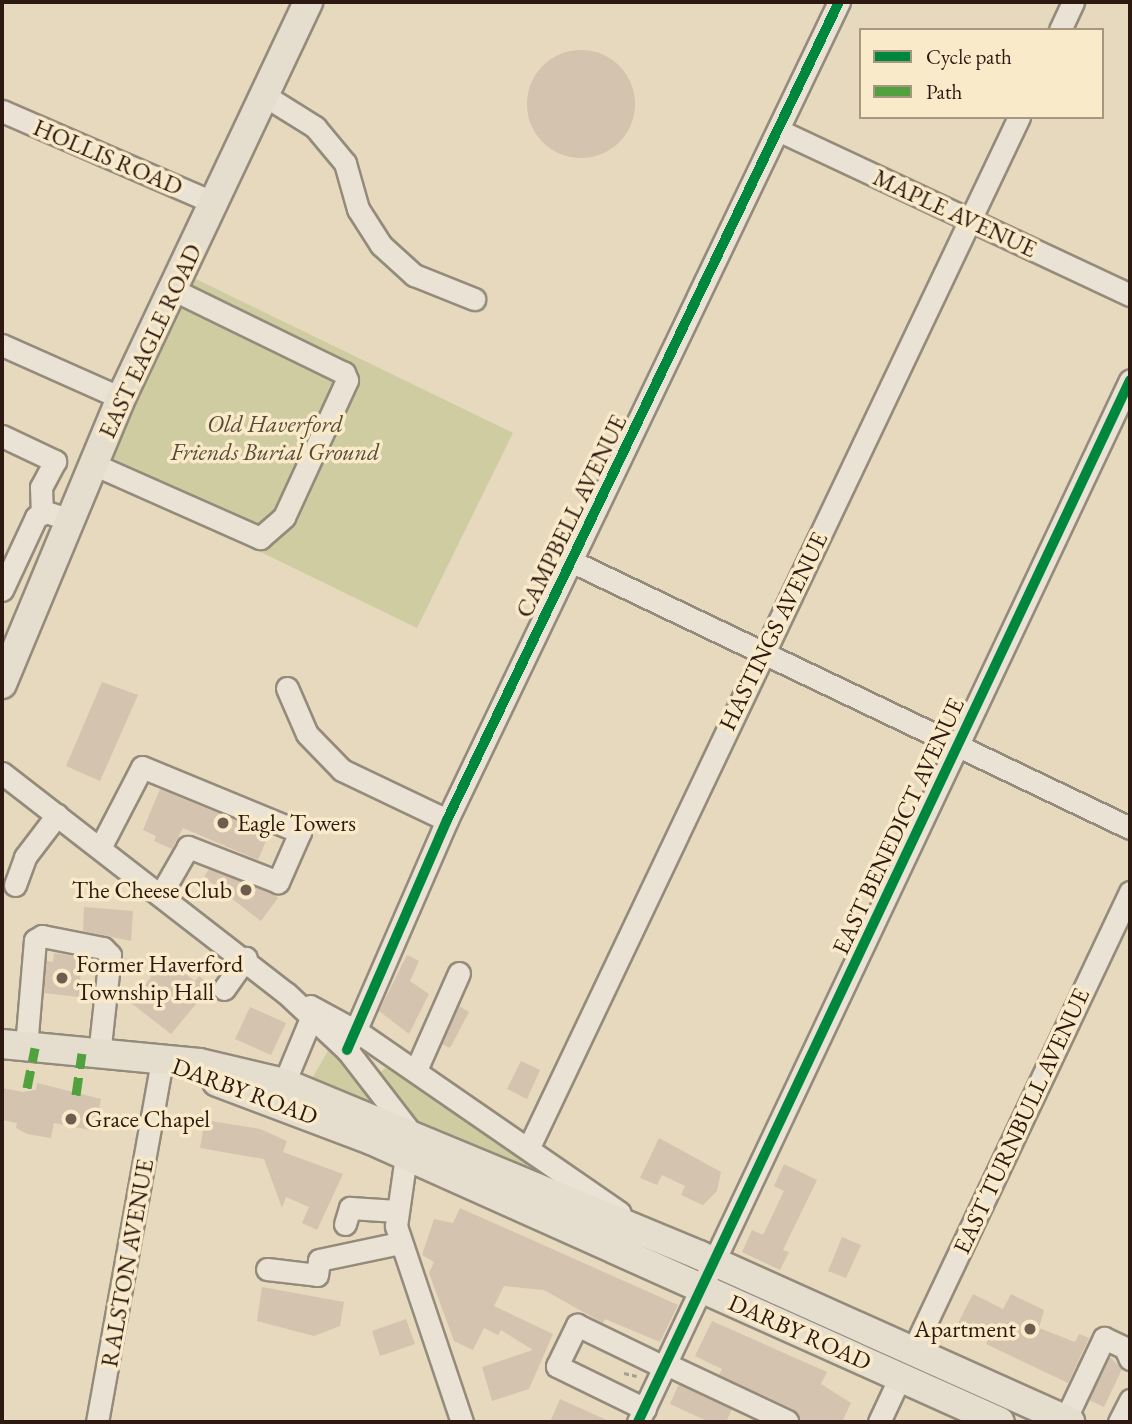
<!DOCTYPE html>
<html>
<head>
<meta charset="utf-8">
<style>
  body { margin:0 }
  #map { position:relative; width:1132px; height:1424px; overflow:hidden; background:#e6d9be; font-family:"EB Garamond",serif }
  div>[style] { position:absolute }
  .green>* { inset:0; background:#cfcca2 }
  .building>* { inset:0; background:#d4c3ae }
  .round { border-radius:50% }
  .path>* { height:2.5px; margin-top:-1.25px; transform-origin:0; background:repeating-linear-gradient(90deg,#a59e94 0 5px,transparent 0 8.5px) }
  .roads { filter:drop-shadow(2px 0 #958b7b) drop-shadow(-2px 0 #958b7b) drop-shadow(0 2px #958b7b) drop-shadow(0 -2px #958b7b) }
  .minor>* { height:21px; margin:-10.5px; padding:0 10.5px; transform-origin:10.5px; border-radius:10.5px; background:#e9e2d5 }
  .major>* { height:28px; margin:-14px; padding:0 14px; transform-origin:14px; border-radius:14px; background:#e5decf }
  .quiet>* { height:9px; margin-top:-4.5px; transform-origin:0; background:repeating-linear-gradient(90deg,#52a13f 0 18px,transparent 0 27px) }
  .cycleway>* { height:10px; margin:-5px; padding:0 5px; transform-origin:5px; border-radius:5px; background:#00873e }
  .dots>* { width:19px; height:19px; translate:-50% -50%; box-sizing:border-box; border:4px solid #f9eaca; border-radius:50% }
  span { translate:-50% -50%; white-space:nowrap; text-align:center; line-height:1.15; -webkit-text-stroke:7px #f9eaca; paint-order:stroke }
  .street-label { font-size:24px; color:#2d1911 }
  .park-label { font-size:24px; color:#584c36; font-style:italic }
  .poi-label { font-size:24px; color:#2d1911 }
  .left { translate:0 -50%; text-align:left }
  .right { translate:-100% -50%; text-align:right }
  .frame { position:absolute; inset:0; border:4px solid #2d1911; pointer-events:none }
  .legend { position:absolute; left:859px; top:28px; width:245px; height:91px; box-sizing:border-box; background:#f9eaca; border:2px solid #a79680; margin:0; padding:9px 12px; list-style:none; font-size:21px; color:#2d1911 }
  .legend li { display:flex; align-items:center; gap:14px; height:35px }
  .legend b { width:35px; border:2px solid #a79680 }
</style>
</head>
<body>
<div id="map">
  <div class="green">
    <i style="clip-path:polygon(196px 279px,513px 433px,417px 628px,100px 474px)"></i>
    <i style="clip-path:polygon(330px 1047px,351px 1066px,383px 1110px,310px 1082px)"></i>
    <i style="clip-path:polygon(390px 1064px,530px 1160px,521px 1175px,417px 1129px,378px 1074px)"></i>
  </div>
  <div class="building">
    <i class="round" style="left:527px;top:50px;width:108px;height:108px"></i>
    <i style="clip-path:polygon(102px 682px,138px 695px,100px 781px,66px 766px)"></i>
    <i style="clip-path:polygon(160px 789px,269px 834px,258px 860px,183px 828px,172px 849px,154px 841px,156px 836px,143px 830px)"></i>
    <i style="clip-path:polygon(209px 869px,274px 894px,278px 898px,261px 921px,204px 877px)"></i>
    <i style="clip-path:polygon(84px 907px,133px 911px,131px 941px,83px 931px)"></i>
    <i style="clip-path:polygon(54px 953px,82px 957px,79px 997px,44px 993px,46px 961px,53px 962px)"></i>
    <i style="clip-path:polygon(159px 955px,195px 981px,199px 976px,211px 986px,171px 1034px,131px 1003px,151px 977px,146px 973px)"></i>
    <i style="clip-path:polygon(407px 955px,419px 961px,410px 981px,429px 994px,409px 1034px,379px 1011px)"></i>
    <i style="clip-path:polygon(459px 1006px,469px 1012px,450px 1048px,442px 1044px)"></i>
    <i style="clip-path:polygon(250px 1007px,286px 1023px,271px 1055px,235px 1039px)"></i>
    <i style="clip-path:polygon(521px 1061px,540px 1070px,527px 1099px,507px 1089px)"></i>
    <i style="clip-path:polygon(37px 1083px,101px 1099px,95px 1131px,54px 1123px,51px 1138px,27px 1134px,16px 1128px,17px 1123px,2px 1120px,2px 1088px,23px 1092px,36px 1090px)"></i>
    <i style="clip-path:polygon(205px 1120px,260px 1129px,287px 1141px,283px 1152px,343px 1174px,317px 1230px,302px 1223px,309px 1207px,286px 1197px,282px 1208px,264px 1159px,200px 1148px)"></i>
    <i style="clip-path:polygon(659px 1138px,721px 1172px,717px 1191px,703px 1205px,681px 1195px,685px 1186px,662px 1175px,657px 1185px,640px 1178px)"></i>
    <i style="clip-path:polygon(784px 1164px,817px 1180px,783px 1250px,789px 1252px,780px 1270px,742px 1252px,752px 1230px,763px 1235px,784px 1191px,774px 1186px)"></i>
    <i style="clip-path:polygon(460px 1208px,678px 1305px,660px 1342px,605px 1319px,603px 1323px,544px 1290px,504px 1286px,494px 1306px,553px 1334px,529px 1389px,492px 1401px,482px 1367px,533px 1350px,501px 1330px,498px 1335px,484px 1328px,473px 1350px,454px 1341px,429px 1273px,434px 1262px,422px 1255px,434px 1219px,453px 1223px)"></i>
    <i style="clip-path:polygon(842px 1237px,861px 1245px,846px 1278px,828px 1271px)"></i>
    <i style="clip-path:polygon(262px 1287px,344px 1302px,340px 1326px,314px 1336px,257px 1321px)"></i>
    <i style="clip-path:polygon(973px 1294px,1003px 1309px,1011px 1294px,1044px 1310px,1039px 1328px,1075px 1342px,1079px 1334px,1089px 1338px,1068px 1383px,986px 1344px,989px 1338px,958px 1323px)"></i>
    <i style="clip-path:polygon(406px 1319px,415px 1344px,380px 1356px,372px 1331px)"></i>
    <i style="clip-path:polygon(712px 1321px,827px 1372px,821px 1384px,851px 1403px,842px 1422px,803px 1422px,793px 1409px,719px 1375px,722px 1369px,695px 1356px)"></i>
    <i style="clip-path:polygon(1110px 1357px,1122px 1369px,1104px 1407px,1089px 1400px)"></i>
    <i style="clip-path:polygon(679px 1384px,732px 1409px,726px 1422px,709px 1422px,670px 1404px)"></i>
    <i style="clip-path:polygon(560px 1399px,611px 1422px,550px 1422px)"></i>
  </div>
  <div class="path">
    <i style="left:624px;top:1373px;width:13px;rotate:13deg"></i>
  </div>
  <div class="roads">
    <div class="minor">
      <i style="left:1060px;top:30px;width:31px;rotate:-65deg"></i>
      <i style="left:267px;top:97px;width:57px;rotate:32deg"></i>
      <i style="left:315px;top:127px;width:47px;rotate:50.2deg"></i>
      <i style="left:345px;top:163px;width:48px;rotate:74.2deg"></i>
      <i style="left:358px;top:209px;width:43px;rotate:57.4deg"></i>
      <i style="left:381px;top:245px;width:45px;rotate:42.3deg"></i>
      <i style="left:414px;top:275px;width:65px;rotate:21.8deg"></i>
      <i style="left:2px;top:111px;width:232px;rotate:23.4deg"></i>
      <i style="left:780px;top:131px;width:387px;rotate:25.1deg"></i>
      <i style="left:2px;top:345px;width:130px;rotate:24deg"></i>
      <i style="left:2px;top:436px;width:59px;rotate:25.3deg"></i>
      <i style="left:55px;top:461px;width:30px;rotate:118deg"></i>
      <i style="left:41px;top:487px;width:27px;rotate:88deg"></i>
      <i style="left:93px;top:464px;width:183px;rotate:23.9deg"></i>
      <i style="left:260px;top:538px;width:32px;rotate:-41deg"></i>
      <i style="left:284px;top:517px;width:151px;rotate:-65.3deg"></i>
      <i style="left:347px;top:380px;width:8px;rotate:-113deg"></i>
      <i style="left:344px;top:373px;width:187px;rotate:-154deg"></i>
      <i style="left:573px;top:562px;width:617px;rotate:25.53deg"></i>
      <i style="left:2px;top:590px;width:81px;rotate:-65deg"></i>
      <i style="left:36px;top:517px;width:11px;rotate:-27deg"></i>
      <i style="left:46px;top:512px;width:25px;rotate:18deg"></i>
      <i style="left:287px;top:688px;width:50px;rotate:66.5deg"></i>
      <i style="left:307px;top:734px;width:50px;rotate:45.8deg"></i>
      <i style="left:342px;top:770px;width:116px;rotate:25.5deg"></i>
      <i style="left:2px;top:773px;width:359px;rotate:37.8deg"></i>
      <i style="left:286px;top:993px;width:83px;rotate:43.1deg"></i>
      <i style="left:347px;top:1050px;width:111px;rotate:52.3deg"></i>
      <i style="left:100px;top:848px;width:91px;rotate:-62.6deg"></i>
      <i style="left:142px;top:767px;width:171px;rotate:22.4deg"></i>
      <i style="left:300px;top:832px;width:55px;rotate:113.7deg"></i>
      <i style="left:278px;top:882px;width:97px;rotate:-158.7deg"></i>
      <i style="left:188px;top:847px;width:54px;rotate:119.9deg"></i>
      <i style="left:15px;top:885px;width:30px;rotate:-70deg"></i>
      <i style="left:25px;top:857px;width:53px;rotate:-52.7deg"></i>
      <i style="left:224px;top:989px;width:38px;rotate:-55deg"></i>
      <i style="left:310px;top:1006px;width:55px;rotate:28.4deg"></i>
      <i style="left:358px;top:1032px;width:318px;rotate:34.6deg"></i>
      <i style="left:26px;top:1047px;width:107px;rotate:-85.2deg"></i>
      <i style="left:35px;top:940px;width:8px;rotate:-30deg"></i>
      <i style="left:42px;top:936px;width:62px;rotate:11.1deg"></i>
      <i style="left:103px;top:948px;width:10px;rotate:45deg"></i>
      <i style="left:110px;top:955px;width:100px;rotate:96.3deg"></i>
      <i style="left:347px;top:1050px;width:251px;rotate:-66.5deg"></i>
      <i style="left:447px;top:820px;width:907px;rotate:-64.4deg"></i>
      <i style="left:416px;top:1070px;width:106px;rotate:-66.1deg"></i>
      <i style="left:284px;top:1083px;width:70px;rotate:-67.4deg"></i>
      <i style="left:529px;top:1147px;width:1141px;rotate:-64.56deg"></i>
      <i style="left:406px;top:1156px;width:71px;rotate:98.1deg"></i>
      <i style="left:396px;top:1226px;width:207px;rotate:71.4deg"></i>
      <i style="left:345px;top:1224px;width:17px;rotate:-73deg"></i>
      <i style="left:350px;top:1208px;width:47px;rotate:3.7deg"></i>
      <i style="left:267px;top:1269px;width:50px;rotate:6.8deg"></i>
      <i style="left:317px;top:1275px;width:15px;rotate:-82deg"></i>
      <i style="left:319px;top:1260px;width:83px;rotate:-11.9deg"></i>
      <i style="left:913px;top:1350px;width:507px;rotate:-64.65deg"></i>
      <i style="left:666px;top:1364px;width:134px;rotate:25.2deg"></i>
      <i style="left:645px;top:1409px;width:98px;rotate:-154deg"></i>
      <i style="left:557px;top:1366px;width:46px;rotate:-64deg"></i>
      <i style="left:577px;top:1325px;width:97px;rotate:25.8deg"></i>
      <i style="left:1065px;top:1420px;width:91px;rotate:-64.6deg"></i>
      <i style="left:1104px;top:1338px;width:23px;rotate:25deg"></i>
      <i style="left:1125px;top:1348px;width:12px;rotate:66deg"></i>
      <i style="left:97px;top:1422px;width:366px;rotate:-79.8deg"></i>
      <i style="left:638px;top:1422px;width:1152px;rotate:-64.72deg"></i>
      <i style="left:879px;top:1422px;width:50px;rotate:-65deg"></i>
      <i style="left:1119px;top:1422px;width:25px;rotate:-63deg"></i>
    </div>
    <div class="major">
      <i style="left:2px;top:684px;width:310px;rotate:-67.4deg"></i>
      <i style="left:121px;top:398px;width:438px;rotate:-64.7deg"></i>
      <i style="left:2px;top:1044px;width:198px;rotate:5.5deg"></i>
      <i style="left:199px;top:1063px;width:87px;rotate:13.2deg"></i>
      <i style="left:284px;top:1083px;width:449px;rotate:22.5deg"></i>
      <i style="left:699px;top:1255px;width:407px;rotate:24.2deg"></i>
      <i style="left:217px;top:1082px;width:165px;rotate:20.6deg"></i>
      <i style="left:371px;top:1140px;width:689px;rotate:24.15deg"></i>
    </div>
  </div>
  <div class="quiet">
    <i style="left:27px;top:1088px;width:41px;rotate:-78.7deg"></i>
    <i style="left:76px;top:1095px;width:42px;rotate:-81.9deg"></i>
  </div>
  <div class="cycleway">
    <i style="left:347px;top:1050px;width:251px;rotate:-66.5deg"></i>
    <i style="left:447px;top:820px;width:907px;rotate:-64.4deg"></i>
    <i style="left:638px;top:1422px;width:1152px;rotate:-64.72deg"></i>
  </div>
  <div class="dots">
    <i style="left:223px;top:823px;background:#6e5c4e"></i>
    <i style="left:246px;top:890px;background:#6e5c4e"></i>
    <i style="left:62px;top:978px;background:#6e5c4e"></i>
    <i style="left:71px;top:1119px;background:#6e5c4e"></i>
    <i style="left:1030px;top:1329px;background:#6e5c4e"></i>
  </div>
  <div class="street-label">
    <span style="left:108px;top:157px;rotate:23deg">HOLLIS ROAD</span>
    <span style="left:955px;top:213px;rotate:25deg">MAPLE AVENUE</span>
    <span style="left:150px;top:341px;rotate:-65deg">EAST EAGLE ROAD</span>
    <span style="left:571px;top:516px;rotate:-64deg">CAMPBELL AVENUE</span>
    <span style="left:773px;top:631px;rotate:-64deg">HASTINGS AVENUE</span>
    <span style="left:898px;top:826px;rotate:-65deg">EAST BENEDICT AVENUE</span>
    <span style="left:245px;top:1091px;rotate:20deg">DARBY ROAD</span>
    <span style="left:1021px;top:1121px;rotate:-65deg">EAST TURNBULL AVENUE</span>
    <span style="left:127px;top:1263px;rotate:-80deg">RALSTON AVENUE</span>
    <span style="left:800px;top:1332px;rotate:24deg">DARBY ROAD</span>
  </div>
  <div class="park-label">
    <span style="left:275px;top:438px">Old Haverford<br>Friends Burial Ground</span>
  </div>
  <div class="poi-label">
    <span class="left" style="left:237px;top:823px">Eagle Towers</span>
    <span class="right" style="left:232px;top:890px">The Cheese Club</span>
    <span class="left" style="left:76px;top:978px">Former Haverford<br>Township Hall</span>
    <span class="left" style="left:85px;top:1119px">Grace Chapel</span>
    <span class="right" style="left:1016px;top:1329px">Apartment</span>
  </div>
  <div class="frame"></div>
  <ul class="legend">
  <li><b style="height:9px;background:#00873e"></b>Cycle path</li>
  <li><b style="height:9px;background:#52a13f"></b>Path</li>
  </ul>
</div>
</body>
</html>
